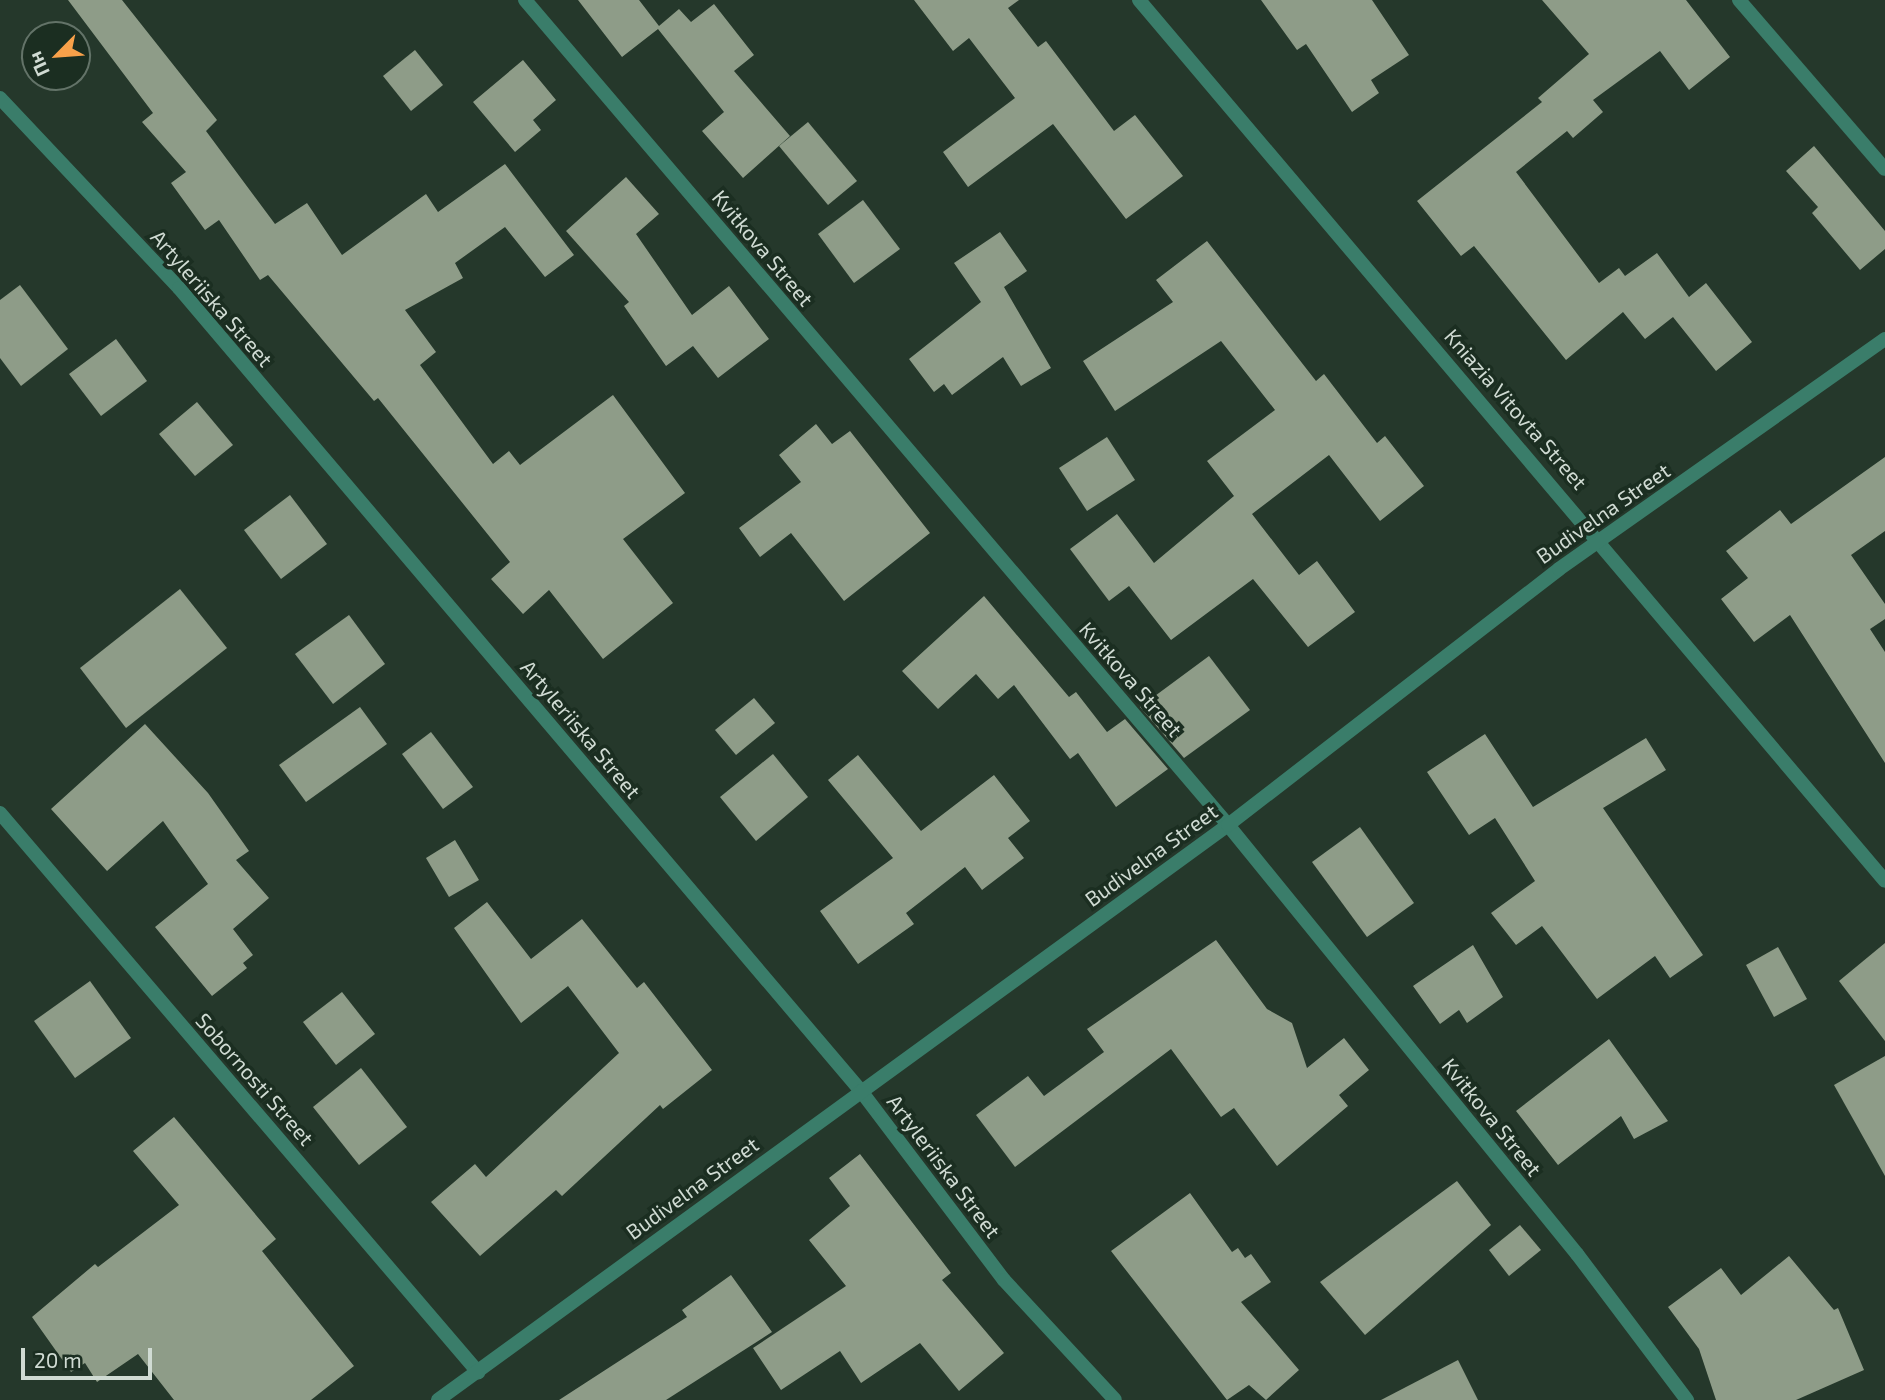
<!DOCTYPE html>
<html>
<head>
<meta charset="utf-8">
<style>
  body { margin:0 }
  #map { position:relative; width:1885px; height:1400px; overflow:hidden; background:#25382b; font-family:"Exo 2",sans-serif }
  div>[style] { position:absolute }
  .building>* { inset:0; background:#8e9c88 }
  .minor>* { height:14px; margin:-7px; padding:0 7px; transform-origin:7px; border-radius:7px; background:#3a7d6a }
  .tertiary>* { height:14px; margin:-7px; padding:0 7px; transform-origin:7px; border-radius:7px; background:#3a7d6a }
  span { translate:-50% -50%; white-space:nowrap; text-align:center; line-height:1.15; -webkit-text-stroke:7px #1b2e21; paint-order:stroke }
  .street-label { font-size:21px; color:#d0dbd3 }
  .north { position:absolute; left:21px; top:21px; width:70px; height:70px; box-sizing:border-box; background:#1b2e21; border:2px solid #637368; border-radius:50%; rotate:245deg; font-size:19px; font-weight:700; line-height:28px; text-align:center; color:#d0dbd3 }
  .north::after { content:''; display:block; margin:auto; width:24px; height:32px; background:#f8a14a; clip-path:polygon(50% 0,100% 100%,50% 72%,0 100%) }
  .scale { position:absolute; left:21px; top:1348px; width:131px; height:32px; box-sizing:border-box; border:4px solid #d0dbd3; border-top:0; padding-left:9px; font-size:21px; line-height:24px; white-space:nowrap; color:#d0dbd3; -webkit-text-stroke:5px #1b2e21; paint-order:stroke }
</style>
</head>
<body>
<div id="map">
  <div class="building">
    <i style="clip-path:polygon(68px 0,122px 0,217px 120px,206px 131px,275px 224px,307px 203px,342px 255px,426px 194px,438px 212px,505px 164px,574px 255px,545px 277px,505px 227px,455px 263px,463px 278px,405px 310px,436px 352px,420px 365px,493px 464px,509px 451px,520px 465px,613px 395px,685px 493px,623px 539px,673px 603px,603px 659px,549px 590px,523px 614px,491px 579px,510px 562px,378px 398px,374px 401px,268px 275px,260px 280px,219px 220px,205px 230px,171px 183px,186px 172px,142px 122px,153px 113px)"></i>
    <i style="clip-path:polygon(578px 0,639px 0,659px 26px,679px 9px,691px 22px,714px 4px,754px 55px,734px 71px,790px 136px,743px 178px,702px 131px,724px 112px,658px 29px,622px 57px)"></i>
    <i style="clip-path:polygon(914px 0,1019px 0,1008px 8px,1038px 47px,1046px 41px,1114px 131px,1135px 115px,1183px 176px,1126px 219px,1053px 124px,968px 187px,943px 152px,1015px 98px,969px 38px,953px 51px)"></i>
    <i style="clip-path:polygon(1261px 0,1372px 0,1409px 55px,1371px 80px,1379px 93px,1352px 112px,1306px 44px,1297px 50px)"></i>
    <i style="clip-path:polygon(1542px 0,1686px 0,1730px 57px,1689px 90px,1660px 51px,1593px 100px,1603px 112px,1573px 138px,1567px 131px,1516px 172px,1599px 283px,1619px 268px,1625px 276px,1657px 253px,1689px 297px,1706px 283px,1752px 342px,1716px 371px,1673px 317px,1645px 339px,1623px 312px,1566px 360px,1474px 246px,1461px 256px,1417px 201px,1542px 102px,1538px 98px,1589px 54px)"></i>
    <i style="clip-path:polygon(415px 50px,443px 85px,411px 111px,383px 76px)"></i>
    <i style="clip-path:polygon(523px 60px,556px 100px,533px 120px,541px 130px,515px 152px,473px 102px)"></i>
    <i style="clip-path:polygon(808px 122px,857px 181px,828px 205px,779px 146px)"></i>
    <i style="clip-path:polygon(1814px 146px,1885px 231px,1885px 249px,1860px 270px,1812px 213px,1818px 207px,1786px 171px)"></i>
    <i style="clip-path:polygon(626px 177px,659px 214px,636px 234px,692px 315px,729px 286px,769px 339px,718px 378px,693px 346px,666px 366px,624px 306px,629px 302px,566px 231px)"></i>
    <i style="clip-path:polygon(863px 200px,900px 249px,854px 283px,818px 234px)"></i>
    <i style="clip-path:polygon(1000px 232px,1027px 271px,1004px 287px,1051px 368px,1021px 386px,1003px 357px,952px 395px,944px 384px,934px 392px,909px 359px,981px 302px,954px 263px)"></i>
    <i style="clip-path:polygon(1207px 241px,1316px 381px,1324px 374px,1377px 443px,1385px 436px,1424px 486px,1380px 521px,1329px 455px,1252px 514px,1299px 575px,1317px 561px,1355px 612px,1308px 647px,1253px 579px,1171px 640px,1129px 586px,1109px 601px,1070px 549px,1117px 514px,1154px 563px,1234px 496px,1207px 461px,1275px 410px,1221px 341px,1115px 411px,1083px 361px,1173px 302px,1156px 280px)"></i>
    <i style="clip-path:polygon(20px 285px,68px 349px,21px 386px,0 358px,0 300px)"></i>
    <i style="clip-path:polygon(116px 339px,147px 381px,101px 416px,69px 374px)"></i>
    <i style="clip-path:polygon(197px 402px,233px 445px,195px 476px,159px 434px)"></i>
    <i style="clip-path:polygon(816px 424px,832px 444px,850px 431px,930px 533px,844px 601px,791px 533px,760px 557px,739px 528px,801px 482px,779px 455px)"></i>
    <i style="clip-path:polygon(1107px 437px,1135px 480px,1087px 511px,1059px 468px)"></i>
    <i style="clip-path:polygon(1885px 457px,1885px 531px,1851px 555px,1885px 604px,1885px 619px,1870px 629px,1885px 652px,1885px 763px,1790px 615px,1754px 642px,1721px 599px,1748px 578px,1726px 551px,1780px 510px,1791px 524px)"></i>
    <i style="clip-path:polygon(290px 495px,327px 544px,281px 579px,244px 530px)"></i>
    <i style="clip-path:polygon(180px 589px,227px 648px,126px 728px,80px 668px)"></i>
    <i style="clip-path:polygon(984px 596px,1069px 697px,1076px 692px,1107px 732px,1125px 719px,1168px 769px,1116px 807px,1078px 753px,1070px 759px,1014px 685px,998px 699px,976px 674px,938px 709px,902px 671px)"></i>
    <i style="clip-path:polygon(349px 615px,385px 664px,333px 704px,295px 654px)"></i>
    <i style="clip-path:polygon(1209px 656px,1250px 710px,1184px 758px,1140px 707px)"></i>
    <i style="clip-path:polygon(754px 698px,775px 723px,736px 755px,715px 730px)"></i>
    <i style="clip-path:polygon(360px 707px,387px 744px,306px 802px,279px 765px)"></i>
    <i style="clip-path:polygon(145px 724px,208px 793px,249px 851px,236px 860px,269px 898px,233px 929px,253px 955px,243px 963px,247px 968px,212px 996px,155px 927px,208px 884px,163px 821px,107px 871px,51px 809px)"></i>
    <i style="clip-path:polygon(431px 732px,473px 787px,443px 809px,402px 754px)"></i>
    <i style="clip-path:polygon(1485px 734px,1533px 807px,1646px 738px,1666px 770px,1603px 808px,1703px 955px,1670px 978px,1655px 956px,1597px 999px,1542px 926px,1516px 945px,1491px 913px,1535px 881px,1495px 818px,1469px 835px,1427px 772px)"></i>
    <i style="clip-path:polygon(773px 754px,808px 797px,756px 841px,720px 797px)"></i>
    <i style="clip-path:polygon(858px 755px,921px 831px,994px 775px,1030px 821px,1008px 838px,1024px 858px,982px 890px,965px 867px,906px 913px,914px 924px,858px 964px,820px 911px,893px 858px,828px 780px)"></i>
    <i style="clip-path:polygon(1360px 827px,1414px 903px,1367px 937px,1312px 862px)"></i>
    <i style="clip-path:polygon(455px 840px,479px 880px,449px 897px,426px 858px)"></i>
    <i style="clip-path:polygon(487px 902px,531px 959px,582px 919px,637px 988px,644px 982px,712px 1070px,663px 1109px,660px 1105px,562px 1196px,556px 1190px,480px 1256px,431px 1202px,475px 1164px,486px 1177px,619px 1053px,568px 986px,521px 1023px,454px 928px)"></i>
    <i style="clip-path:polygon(1216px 940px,1267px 1009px,1292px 1023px,1307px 1068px,1344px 1038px,1369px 1070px,1339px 1095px,1348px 1106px,1277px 1166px,1234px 1108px,1221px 1117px,1171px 1049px,1015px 1167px,976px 1115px,1028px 1076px,1044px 1096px,1104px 1052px,1087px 1029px)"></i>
    <i style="clip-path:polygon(1885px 943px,1885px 1041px,1839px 981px)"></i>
    <i style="clip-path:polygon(1473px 945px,1503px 997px,1467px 1023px,1459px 1010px,1440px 1024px,1413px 986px)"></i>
    <i style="clip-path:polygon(1778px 947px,1807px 999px,1774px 1017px,1746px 965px)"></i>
    <i style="clip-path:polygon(90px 981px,131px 1038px,75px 1078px,34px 1021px)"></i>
    <i style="clip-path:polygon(342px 992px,375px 1034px,336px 1065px,303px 1022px)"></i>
    <i style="clip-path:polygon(1609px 1039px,1668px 1121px,1634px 1139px,1621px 1116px,1558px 1165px,1516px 1111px)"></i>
    <i style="clip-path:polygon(1885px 1056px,1885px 1176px,1834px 1085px)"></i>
    <i style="clip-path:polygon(361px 1068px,407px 1127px,359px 1165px,313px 1107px)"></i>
    <i style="clip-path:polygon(174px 1117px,276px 1239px,262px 1251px,354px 1366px,311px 1400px,174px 1400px,138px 1354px,97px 1382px,85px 1363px,71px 1372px,32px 1317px,95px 1264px,98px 1267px,179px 1205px,133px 1151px)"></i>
    <i style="clip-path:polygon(860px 1154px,951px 1273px,942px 1280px,1004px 1353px,959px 1391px,920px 1343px,861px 1383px,840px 1351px,781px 1390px,753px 1348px,846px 1286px,809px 1240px,850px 1206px,829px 1178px)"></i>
    <i style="clip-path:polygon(1457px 1181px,1491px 1225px,1365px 1335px,1320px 1282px)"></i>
    <i style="clip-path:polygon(1190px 1193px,1232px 1252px,1238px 1248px,1245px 1258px,1251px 1254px,1271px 1282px,1241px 1302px,1299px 1370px,1266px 1400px,1249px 1385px,1227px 1400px,1111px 1251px)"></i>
    <i style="clip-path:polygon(1520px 1225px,1541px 1250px,1509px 1276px,1489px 1250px)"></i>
    <i style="clip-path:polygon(1789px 1256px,1834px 1310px,1838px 1308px,1864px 1370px,1796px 1400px,1716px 1400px,1699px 1349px,1668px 1307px,1721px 1268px,1741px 1295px)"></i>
    <i style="clip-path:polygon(731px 1275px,772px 1332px,666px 1400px,559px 1400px,687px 1317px,682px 1310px)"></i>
    <i style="clip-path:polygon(1458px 1360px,1478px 1400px,1381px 1400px)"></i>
  </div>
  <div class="minor">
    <i style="left:525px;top:0;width:1084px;rotate:49.56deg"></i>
    <i style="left:1228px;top:825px;width:553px;rotate:50.87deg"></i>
    <i style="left:1577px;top:1254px;width:183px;rotate:53deg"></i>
    <i style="left:1739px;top:0;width:223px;rotate:49.2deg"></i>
    <i style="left:0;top:98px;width:261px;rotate:46.7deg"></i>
    <i style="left:179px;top:288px;width:1054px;rotate:49.66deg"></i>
    <i style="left:861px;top:1091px;width:237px;rotate:52.9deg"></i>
    <i style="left:1004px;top:1280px;width:163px;rotate:47.2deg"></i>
    <i style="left:0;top:813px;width:736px;rotate:49.47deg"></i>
  </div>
  <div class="tertiary">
    <i style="left:1139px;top:0;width:1154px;rotate:49.74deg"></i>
    <i style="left:438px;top:1400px;width:977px;rotate:-36.05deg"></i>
    <i style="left:1228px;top:825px;width:418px;rotate:-37.7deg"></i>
    <i style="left:1559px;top:569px;width:399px;rotate:-35.2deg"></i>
  </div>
  <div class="street-label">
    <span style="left:763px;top:248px;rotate:50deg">Kvitkova Street</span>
    <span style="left:212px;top:298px;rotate:49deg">Artyleriiska Street</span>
    <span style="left:1516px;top:409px;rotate:49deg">Kniazia Vitovta Street</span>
    <span style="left:1603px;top:513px;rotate:-35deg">Budivelna Street</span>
    <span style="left:1131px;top:679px;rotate:49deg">Kvitkova Street</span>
    <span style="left:581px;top:729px;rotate:50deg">Artyleriiska Street</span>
    <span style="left:1151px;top:855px;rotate:-36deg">Budivelna Street</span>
    <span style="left:255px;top:1079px;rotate:49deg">Sobornosti Street</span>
    <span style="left:1492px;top:1117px;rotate:51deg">Kvitkova Street</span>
    <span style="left:944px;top:1166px;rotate:53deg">Artyleriiska Street</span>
    <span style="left:692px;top:1188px;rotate:-36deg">Budivelna Street</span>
  </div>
  <div class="north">Пн</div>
  <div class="scale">20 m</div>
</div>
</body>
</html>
